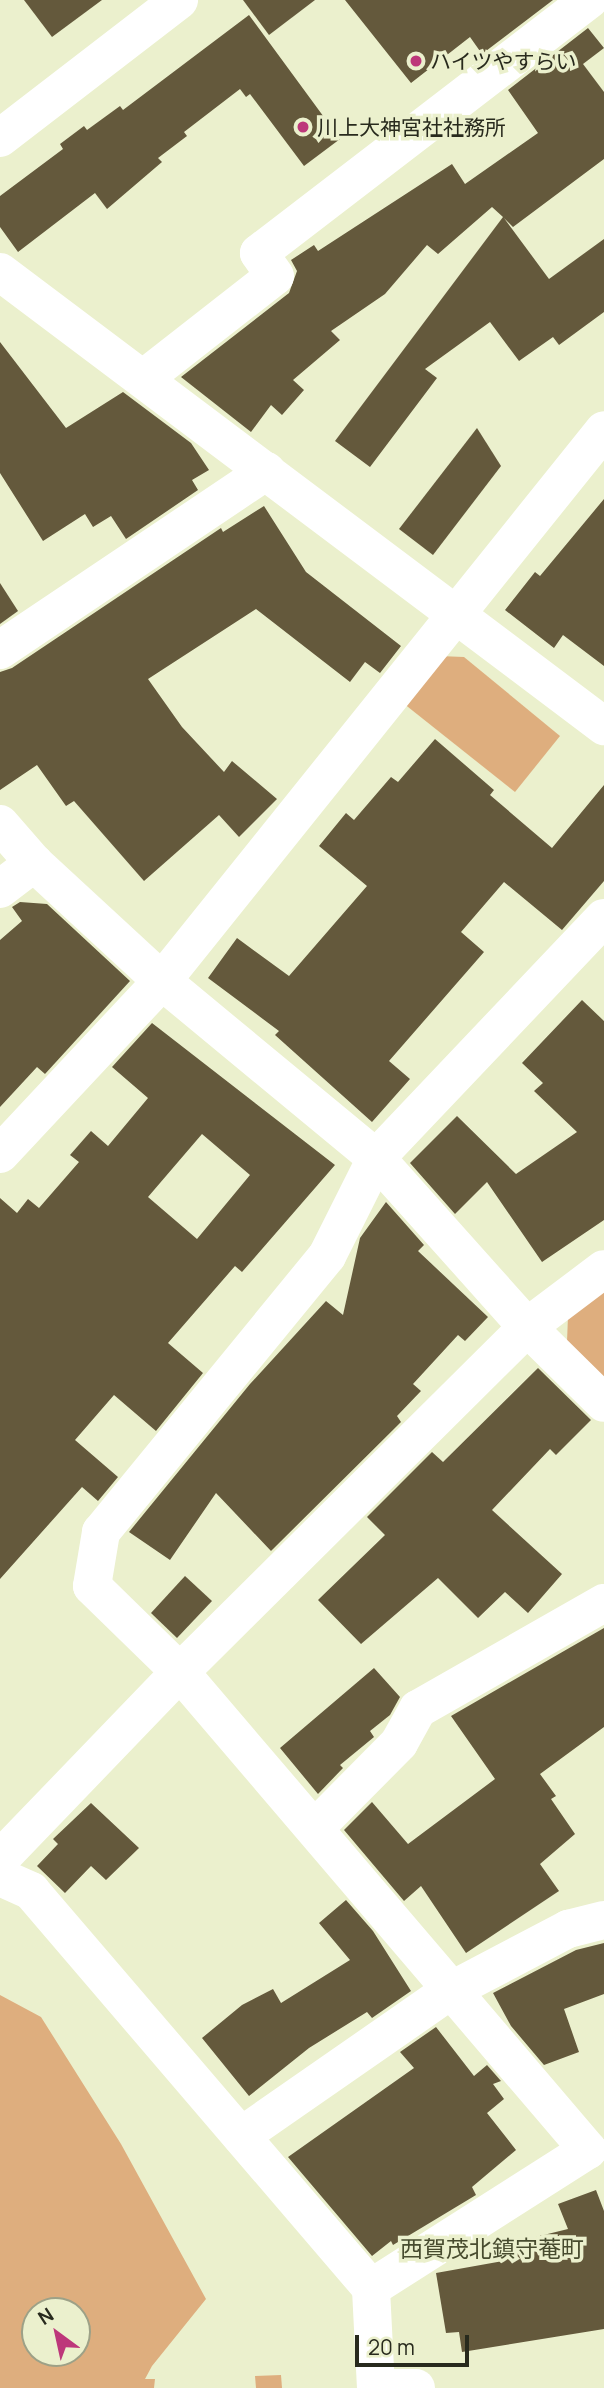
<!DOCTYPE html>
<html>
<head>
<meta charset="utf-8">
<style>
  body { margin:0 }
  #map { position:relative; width:604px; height:2388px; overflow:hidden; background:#ebf0cd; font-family:Manrope,"Noto Sans JP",sans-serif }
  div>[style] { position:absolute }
  .green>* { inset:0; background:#deae7e }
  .building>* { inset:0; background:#64593c }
  .minor>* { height:38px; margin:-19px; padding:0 19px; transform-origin:19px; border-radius:19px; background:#fff }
  .dots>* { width:19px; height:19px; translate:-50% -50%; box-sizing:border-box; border:4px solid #ebf0cd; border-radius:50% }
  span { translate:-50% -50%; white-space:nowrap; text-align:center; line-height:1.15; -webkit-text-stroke:7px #ebf0cd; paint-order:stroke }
  .poi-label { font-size:21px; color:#282a1d }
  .left { translate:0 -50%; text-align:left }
  .neighbourhood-label { font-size:23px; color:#474b2e }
  .north { position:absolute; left:21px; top:2297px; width:70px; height:70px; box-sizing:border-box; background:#ebf0cd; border:2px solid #9da187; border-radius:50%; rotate:327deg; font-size:19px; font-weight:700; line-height:28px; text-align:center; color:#282a1d }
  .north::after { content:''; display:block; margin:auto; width:24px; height:32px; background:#bd377a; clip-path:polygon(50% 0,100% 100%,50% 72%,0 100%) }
  .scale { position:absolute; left:355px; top:2335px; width:114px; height:32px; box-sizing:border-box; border:4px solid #282a1d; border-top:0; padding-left:9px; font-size:21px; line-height:24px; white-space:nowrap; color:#282a1d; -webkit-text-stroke:5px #ebf0cd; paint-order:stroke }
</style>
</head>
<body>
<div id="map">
  <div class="green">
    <i style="clip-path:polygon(439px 656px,464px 657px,560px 736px,515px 792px,403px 703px)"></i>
    <i style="clip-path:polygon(604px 1290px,604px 1381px,567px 1342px,568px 1316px)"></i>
    <i style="clip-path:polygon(evenodd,0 1995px,41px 2017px,121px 2144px,206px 2299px,152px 2366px,145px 2379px,155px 2379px,154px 2388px,0 2388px,0 1995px,35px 2311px,77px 2311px,77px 2353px,35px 2353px,35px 2311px)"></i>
    <i style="clip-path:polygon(281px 2375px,282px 2388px,256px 2388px,255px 2376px)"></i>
  </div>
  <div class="building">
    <i style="clip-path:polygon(24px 0,102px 0,52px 37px)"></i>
    <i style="clip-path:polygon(243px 0,315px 0,269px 35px)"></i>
    <i style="clip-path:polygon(345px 0,553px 0,482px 54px,470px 37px,411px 83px)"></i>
    <i style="clip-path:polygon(249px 15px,340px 139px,304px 166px,250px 94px,246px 97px,240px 89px,184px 132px,187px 136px,158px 158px,162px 162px,107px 209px,95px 193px,18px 252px,0 227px,0 196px,63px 149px,60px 144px,84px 126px,87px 130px,120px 106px,123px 110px)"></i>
    <i style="clip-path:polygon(588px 28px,604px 48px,583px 64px,604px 92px,604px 159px,513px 227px,504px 218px,549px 279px,604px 239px,604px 312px,559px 345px,553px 337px,519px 361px,490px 322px,425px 369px,437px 378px,370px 467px,335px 441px,503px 217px,492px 207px,438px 254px,427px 245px,385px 294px,331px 331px,340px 340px,293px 380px,304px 390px,282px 415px,271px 405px,251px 432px,181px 377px,289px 293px,297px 271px,291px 260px,314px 245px,318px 251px,452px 164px,465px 184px,538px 133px,508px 90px)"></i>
    <i style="clip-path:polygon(0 342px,66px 428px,123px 392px,191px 443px,209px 470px,192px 480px,198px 490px,126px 539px,111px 516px,93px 527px,85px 514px,43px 541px,0 473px)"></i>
    <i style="clip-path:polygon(477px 428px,501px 466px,433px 555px,399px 529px)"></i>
    <i style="clip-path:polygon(604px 499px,604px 666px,563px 635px,554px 648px,505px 610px,535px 572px,540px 576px)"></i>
    <i style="clip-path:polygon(264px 506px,306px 572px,401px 646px,380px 673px,365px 662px,350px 682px,256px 609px,148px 679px,182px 727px,224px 772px,232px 761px,277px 799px,239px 837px,219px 815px,144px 881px,74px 801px,66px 806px,37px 765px,0 790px,0 672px,12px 668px,221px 528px,223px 532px)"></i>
    <i style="clip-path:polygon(0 583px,18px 611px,0 624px)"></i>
    <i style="clip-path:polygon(435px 739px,494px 790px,490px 795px,552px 848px,604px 785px,604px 881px,562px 930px,504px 882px,461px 932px,484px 952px,389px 1061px,410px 1079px,372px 1122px,275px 1035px,279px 1031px,208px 978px,237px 938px,289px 976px,367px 886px,319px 846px,346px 813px,354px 820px,391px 777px,398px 782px)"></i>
    <i style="clip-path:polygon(20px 902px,47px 904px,130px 981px,45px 1074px,37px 1067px,0 1107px,0 940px,22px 921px,12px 907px)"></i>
    <i style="clip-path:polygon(582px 1000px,604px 1021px,604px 1220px,542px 1262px,487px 1182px,455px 1214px,410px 1163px,457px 1116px,516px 1174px,577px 1132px,534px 1091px,543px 1083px,522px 1063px)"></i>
    <i style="clip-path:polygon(evenodd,152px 1023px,335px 1165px,242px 1272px,235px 1266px,168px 1343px,203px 1373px,156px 1431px,114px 1395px,75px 1440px,118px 1477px,98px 1501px,82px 1487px,0 1579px,0 1198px,17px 1213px,28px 1199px,39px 1208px,79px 1162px,70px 1155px,91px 1131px,108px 1146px,148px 1098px,112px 1067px,152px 1023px,202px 1134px,250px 1175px,197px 1239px,148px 1197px,202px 1134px)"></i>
    <i style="clip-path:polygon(386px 1202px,424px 1245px,418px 1251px,488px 1317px,465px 1341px,458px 1335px,413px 1384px,421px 1391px,397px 1416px,401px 1422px,271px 1551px,216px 1493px,170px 1560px,129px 1532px,250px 1384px,326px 1301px,343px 1315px,360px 1238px)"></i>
    <i style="clip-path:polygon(538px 1368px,591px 1420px,556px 1455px,550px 1449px,492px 1510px,562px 1574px,528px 1613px,505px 1592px,478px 1618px,438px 1578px,361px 1644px,318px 1600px,385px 1535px,367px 1517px,432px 1452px,443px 1462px)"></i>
    <i style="clip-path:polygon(185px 1576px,212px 1601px,177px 1638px,151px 1613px)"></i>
    <i style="clip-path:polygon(604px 1628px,604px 1727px,540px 1774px,556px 1796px,551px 1799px,575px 1834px,540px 1864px,559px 1891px,466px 1953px,421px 1886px,404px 1901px,344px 1830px,372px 1802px,408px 1844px,495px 1779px,451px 1716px)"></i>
    <i style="clip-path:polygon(374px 1668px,400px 1697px,390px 1715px,370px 1731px,374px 1737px,340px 1765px,343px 1768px,318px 1794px,280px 1748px)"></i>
    <i style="clip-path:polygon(91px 1803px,139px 1848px,106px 1880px,91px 1866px,65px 1893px,37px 1866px,58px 1844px,53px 1839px)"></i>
    <i style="clip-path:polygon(346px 1900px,373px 1931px,411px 1991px,372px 2018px,367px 2012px,309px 2048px,249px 2096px,202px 2038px,242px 2005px,273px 1989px,281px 2003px,350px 1960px,319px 1923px)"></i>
    <i style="clip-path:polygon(604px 1943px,604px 1994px,564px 2009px,579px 2052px,544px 2065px,511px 2026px,493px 1993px,576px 1950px)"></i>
    <i style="clip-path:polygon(436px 2027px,474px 2076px,487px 2065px,501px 2081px,493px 2084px,504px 2099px,487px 2113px,516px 2150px,472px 2187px,476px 2195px,393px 2245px,391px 2241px,372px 2256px,288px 2157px,414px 2068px,400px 2052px)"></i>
    <i style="clip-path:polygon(596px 2190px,604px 2211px,604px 2329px,462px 2352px,459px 2332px,446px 2333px,436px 2273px,503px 2261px,499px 2246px,568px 2229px,558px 2204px)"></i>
  </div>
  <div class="minor">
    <i style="left:0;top:138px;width:226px;rotate:-37.6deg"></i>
    <i style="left:0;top:272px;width:756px;rotate:36.93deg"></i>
    <i style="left:143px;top:379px;width:167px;rotate:-38deg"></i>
    <i style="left:275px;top:276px;width:28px;rotate:-125deg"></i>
    <i style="left:259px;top:253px;width:416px;rotate:-37.5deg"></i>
    <i style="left:0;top:650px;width:321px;rotate:-33.9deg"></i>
    <i style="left:0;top:824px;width:52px;rotate:48.9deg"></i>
    <i style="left:34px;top:863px;width:174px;rotate:42.7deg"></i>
    <i style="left:162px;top:981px;width:278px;rotate:39.6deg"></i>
    <i style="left:376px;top:1158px;width:227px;rotate:48.2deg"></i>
    <i style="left:527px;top:1327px;width:108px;rotate:44.6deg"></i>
    <i style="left:0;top:889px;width:43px;rotate:-37.4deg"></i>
    <i style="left:0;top:1154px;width:237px;rotate:-46.9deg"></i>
    <i style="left:162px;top:981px;width:706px;rotate:-51.26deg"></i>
    <i style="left:316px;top:1827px;width:118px;rotate:-45.3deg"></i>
    <i style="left:399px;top:1743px;width:39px;rotate:-61deg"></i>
    <i style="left:418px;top:1709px;width:214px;rotate:-29.7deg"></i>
    <i style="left:0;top:1859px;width:260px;rotate:-46.1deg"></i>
    <i style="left:180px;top:1672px;width:489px;rotate:-44.8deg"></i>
    <i style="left:527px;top:1327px;width:96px;rotate:-37deg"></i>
    <i style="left:0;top:1877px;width:34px;rotate:24deg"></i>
    <i style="left:31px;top:1891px;width:523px;rotate:49.42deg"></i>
    <i style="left:241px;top:2136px;width:252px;rotate:-34.8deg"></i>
    <i style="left:448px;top:1992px;width:136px;rotate:-27.7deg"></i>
    <i style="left:568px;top:1929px;width:37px;rotate:-14deg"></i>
    <i style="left:376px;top:2388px;width:100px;rotate:-92.9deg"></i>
    <i style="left:371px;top:2288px;width:257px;rotate:-32.5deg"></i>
    <i style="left:588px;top:2150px;width:628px;rotate:-130.48deg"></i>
    <i style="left:180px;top:1672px;width:123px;rotate:-135.7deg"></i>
    <i style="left:92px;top:1586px;width:55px;rotate:-80.5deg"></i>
    <i style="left:101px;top:1532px;width:357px;rotate:-50.7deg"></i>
    <i style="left:327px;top:1256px;width:110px;rotate:-63.4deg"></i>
    <i style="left:376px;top:1158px;width:331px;rotate:-46.5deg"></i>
    <i style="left:376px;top:2388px;width:40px"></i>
  </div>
  <div class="dots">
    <i style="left:416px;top:61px;background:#bd377a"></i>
    <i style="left:303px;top:127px;background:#bd377a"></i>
  </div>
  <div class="poi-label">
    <span class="left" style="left:430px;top:61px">ハイツやすらい</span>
    <span class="left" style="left:317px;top:127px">川上大神宮社社務所</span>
  </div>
  <div class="neighbourhood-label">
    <span style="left:492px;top:2248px">西賀茂北鎮守菴町</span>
  </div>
  <div class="north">N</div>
  <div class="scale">20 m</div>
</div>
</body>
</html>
